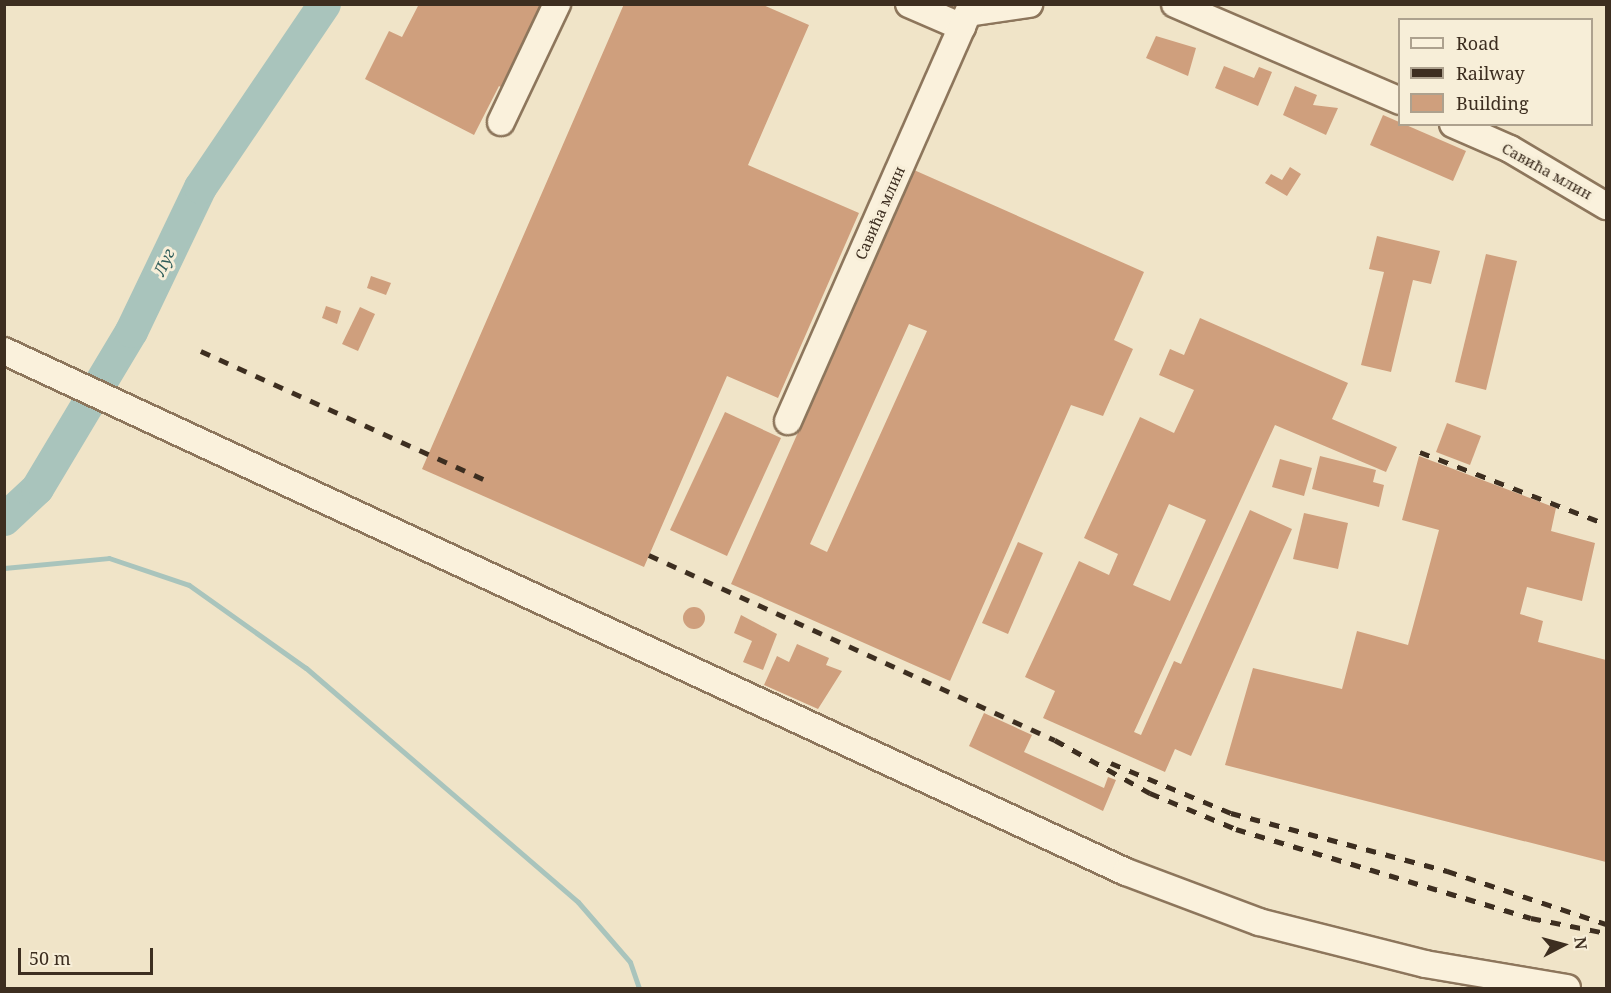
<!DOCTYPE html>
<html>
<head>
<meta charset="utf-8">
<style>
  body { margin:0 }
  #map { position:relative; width:1611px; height:993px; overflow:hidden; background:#f0e4c8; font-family:"Noto Serif",serif }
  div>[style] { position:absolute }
  .stream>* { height:5px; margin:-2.5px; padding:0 2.5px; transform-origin:2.5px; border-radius:2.5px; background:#a9c4bc }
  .river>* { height:33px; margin:-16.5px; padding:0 16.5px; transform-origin:16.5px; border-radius:16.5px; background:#a9c4bc }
  .building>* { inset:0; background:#cf9f7d }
  .round { border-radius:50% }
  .roads { filter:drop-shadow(2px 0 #8d765c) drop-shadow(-2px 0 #8d765c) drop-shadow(0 2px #8d765c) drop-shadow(0 -2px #8d765c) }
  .minor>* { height:26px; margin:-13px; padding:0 13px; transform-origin:13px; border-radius:13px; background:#faf1dc }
  .rail>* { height:4.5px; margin-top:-2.25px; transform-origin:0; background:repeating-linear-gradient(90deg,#3d2e20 0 10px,transparent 0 20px) }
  span { translate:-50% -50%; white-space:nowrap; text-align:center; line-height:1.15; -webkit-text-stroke:6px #f7eed8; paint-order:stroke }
  .street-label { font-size:15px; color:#3d2e20 }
  .water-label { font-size:16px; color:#2f5d5a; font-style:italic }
  .frame { position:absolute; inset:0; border:6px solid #3d2e20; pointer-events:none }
  .legend { position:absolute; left:1398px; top:18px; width:195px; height:108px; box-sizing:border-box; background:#f7eed8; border:2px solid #ada18e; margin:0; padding:8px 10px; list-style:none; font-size:18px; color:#3d2e20 }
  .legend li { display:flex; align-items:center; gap:12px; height:30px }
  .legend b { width:30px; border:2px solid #ada18e }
  .north { position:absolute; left:1533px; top:915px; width:60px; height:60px; -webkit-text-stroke:4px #f7eed8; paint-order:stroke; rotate:84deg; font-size:16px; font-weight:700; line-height:24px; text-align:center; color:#3d2e20 }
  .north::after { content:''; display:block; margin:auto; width:21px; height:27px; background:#3d2e20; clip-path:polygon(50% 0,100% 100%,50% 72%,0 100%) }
  .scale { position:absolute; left:18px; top:948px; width:135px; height:27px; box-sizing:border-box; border:3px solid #3d2e20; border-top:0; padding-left:8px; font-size:18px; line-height:21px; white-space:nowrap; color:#3d2e20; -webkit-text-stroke:4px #f7eed8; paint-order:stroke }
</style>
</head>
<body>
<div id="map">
  <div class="stream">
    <i style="left:4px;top:568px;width:105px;rotate:-5.4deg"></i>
    <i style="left:109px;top:558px;width:84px;rotate:18.6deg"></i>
    <i style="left:189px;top:585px;width:143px;rotate:35.4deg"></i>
    <i style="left:306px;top:668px;width:359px;rotate:40.7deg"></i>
    <i style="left:578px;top:902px;width:79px;rotate:49.1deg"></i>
    <i style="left:630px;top:962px;width:28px;rotate:71deg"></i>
  </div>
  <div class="river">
    <i style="left:4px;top:519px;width:45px;rotate:-43.2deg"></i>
    <i style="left:37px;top:488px;width:183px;rotate:-59.1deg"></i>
    <i style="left:131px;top:331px;width:160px;rotate:-64.4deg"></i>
    <i style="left:200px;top:187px;width:221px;rotate:-55.9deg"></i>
  </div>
  <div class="building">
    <i style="clip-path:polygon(419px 4px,552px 4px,508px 91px,499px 86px,474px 135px,365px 79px,389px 31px,402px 37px)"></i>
    <i style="clip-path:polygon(624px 4px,761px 4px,809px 25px,748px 165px,859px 213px,778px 398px,727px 376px,644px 567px,422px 469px)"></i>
    <i style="clip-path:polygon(1156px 36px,1196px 48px,1188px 76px,1146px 58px)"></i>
    <i style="clip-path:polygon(1224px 66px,1254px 78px,1259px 67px,1272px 72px,1258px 106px,1215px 88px)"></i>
    <i style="clip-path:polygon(1295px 86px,1317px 95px,1313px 105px,1338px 108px,1326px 135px,1283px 115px)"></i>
    <i style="clip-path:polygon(1383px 115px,1466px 151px,1453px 181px,1370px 145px)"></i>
    <i style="clip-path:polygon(1290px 167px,1301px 174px,1287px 196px,1265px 183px,1271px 174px,1282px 180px)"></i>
    <i style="clip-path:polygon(evenodd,914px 170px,1144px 272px,1114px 340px,1133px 349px,1103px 416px,1071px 405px,950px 681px,731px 584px,914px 170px,909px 324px,927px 331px,827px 552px,810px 544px,909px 324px)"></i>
    <i style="clip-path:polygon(1377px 236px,1440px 251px,1431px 284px,1413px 280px,1391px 372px,1361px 365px,1384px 272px,1369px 269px)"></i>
    <i style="clip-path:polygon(1486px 254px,1517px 261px,1486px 390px,1455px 382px)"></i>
    <i style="clip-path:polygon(371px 276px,391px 283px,386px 295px,367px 288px)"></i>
    <i style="clip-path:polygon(326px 306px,341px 311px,337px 324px,322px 318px)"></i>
    <i style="clip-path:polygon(360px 307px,375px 314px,358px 351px,342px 344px)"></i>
    <i style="clip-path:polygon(evenodd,1200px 318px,1348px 383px,1332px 419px,1397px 447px,1386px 472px,1275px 425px,1134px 732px,1141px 735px,1174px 661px,1181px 664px,1250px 510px,1292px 529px,1191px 756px,1175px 749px,1165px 772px,1043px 718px,1055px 691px,1025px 677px,1079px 561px,1109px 575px,1118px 554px,1084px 538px,1140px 417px,1174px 433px,1194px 390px,1159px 375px,1170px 349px,1184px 355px,1200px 318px,1169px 504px,1206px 520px,1170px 601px,1133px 585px,1169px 504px)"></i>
    <i style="clip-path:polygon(725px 412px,781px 438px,727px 556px,670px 530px)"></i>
    <i style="clip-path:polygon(1447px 423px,1481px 436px,1470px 465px,1436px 452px)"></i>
    <i style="clip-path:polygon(1320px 456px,1376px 470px,1373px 482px,1384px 485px,1379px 507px,1312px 489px)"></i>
    <i style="clip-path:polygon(1419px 456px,1556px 508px,1551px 531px,1595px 543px,1582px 601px,1527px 587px,1520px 614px,1543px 621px,1538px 642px,1606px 660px,1606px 862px,1225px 765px,1253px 668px,1342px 689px,1357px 631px,1408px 645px,1439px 530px,1402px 520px)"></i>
    <i style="clip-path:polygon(1280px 459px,1312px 468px,1304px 496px,1272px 487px)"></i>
    <i style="clip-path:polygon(1304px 513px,1348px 523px,1338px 569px,1293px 559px)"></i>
    <i style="clip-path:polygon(1018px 542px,1043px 553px,1008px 634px,982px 623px)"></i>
    <i class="round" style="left:683px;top:607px;width:22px;height:22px"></i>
    <i style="clip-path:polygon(741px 615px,777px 634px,763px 670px,743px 662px,752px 641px,734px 633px)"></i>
    <i style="clip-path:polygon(797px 644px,829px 658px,826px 665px,842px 671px,818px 709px,764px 685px,777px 656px,789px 662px)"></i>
    <i style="clip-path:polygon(984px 713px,1032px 735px,1024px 752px,1104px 788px,1108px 777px,1116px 780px,1103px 811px,969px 746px)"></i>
  </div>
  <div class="roads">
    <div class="minor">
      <i style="left:909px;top:4px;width:58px;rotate:23.5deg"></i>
      <i style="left:1175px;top:4px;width:245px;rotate:23.3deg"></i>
      <i style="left:968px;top:13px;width:62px;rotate:-8.4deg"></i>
      <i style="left:501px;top:122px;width:131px;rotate:-64.6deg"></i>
      <i style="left:1453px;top:124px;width:62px;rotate:23.7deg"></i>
      <i style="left:1510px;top:149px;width:112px;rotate:30.7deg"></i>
      <i style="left:4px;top:351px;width:1237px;rotate:24.91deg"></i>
      <i style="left:1126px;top:872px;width:142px;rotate:20.6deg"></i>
      <i style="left:1259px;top:922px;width:171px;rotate:14.2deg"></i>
      <i style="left:1425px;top:964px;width:144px;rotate:9.6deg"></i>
      <i style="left:788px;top:421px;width:456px;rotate:-66.2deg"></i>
    </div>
  </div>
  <div class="rail">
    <i style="left:201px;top:351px;width:310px;rotate:24.4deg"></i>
    <i style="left:1420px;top:452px;width:199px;rotate:21.2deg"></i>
    <i style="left:649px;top:555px;width:446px;rotate:24.5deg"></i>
    <i style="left:1055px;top:740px;width:109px;rotate:29.2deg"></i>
    <i style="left:1150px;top:793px;width:93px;rotate:22.7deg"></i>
    <i style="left:1236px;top:829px;width:308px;rotate:16.8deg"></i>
    <i style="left:1531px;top:918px;width:76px;rotate:11.3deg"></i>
    <i style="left:1111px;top:763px;width:130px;rotate:22.6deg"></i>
    <i style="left:1231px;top:813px;width:224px;rotate:15deg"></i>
    <i style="left:1447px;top:871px;width:168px;rotate:18.4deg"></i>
  </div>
  <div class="street-label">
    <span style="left:1547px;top:171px;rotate:29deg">Савића млин</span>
    <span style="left:880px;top:213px;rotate:-66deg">Савића млин</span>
  </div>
  <div class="water-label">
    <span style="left:164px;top:262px;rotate:-65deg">Луг</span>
  </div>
  <div class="frame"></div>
  <ul class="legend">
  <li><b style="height:8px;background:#faf1dc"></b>Road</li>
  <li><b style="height:8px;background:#3d2e20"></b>Railway</li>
  <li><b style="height:16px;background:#cf9f7d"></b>Building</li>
  </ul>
  <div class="north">N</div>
  <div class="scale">50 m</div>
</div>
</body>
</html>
